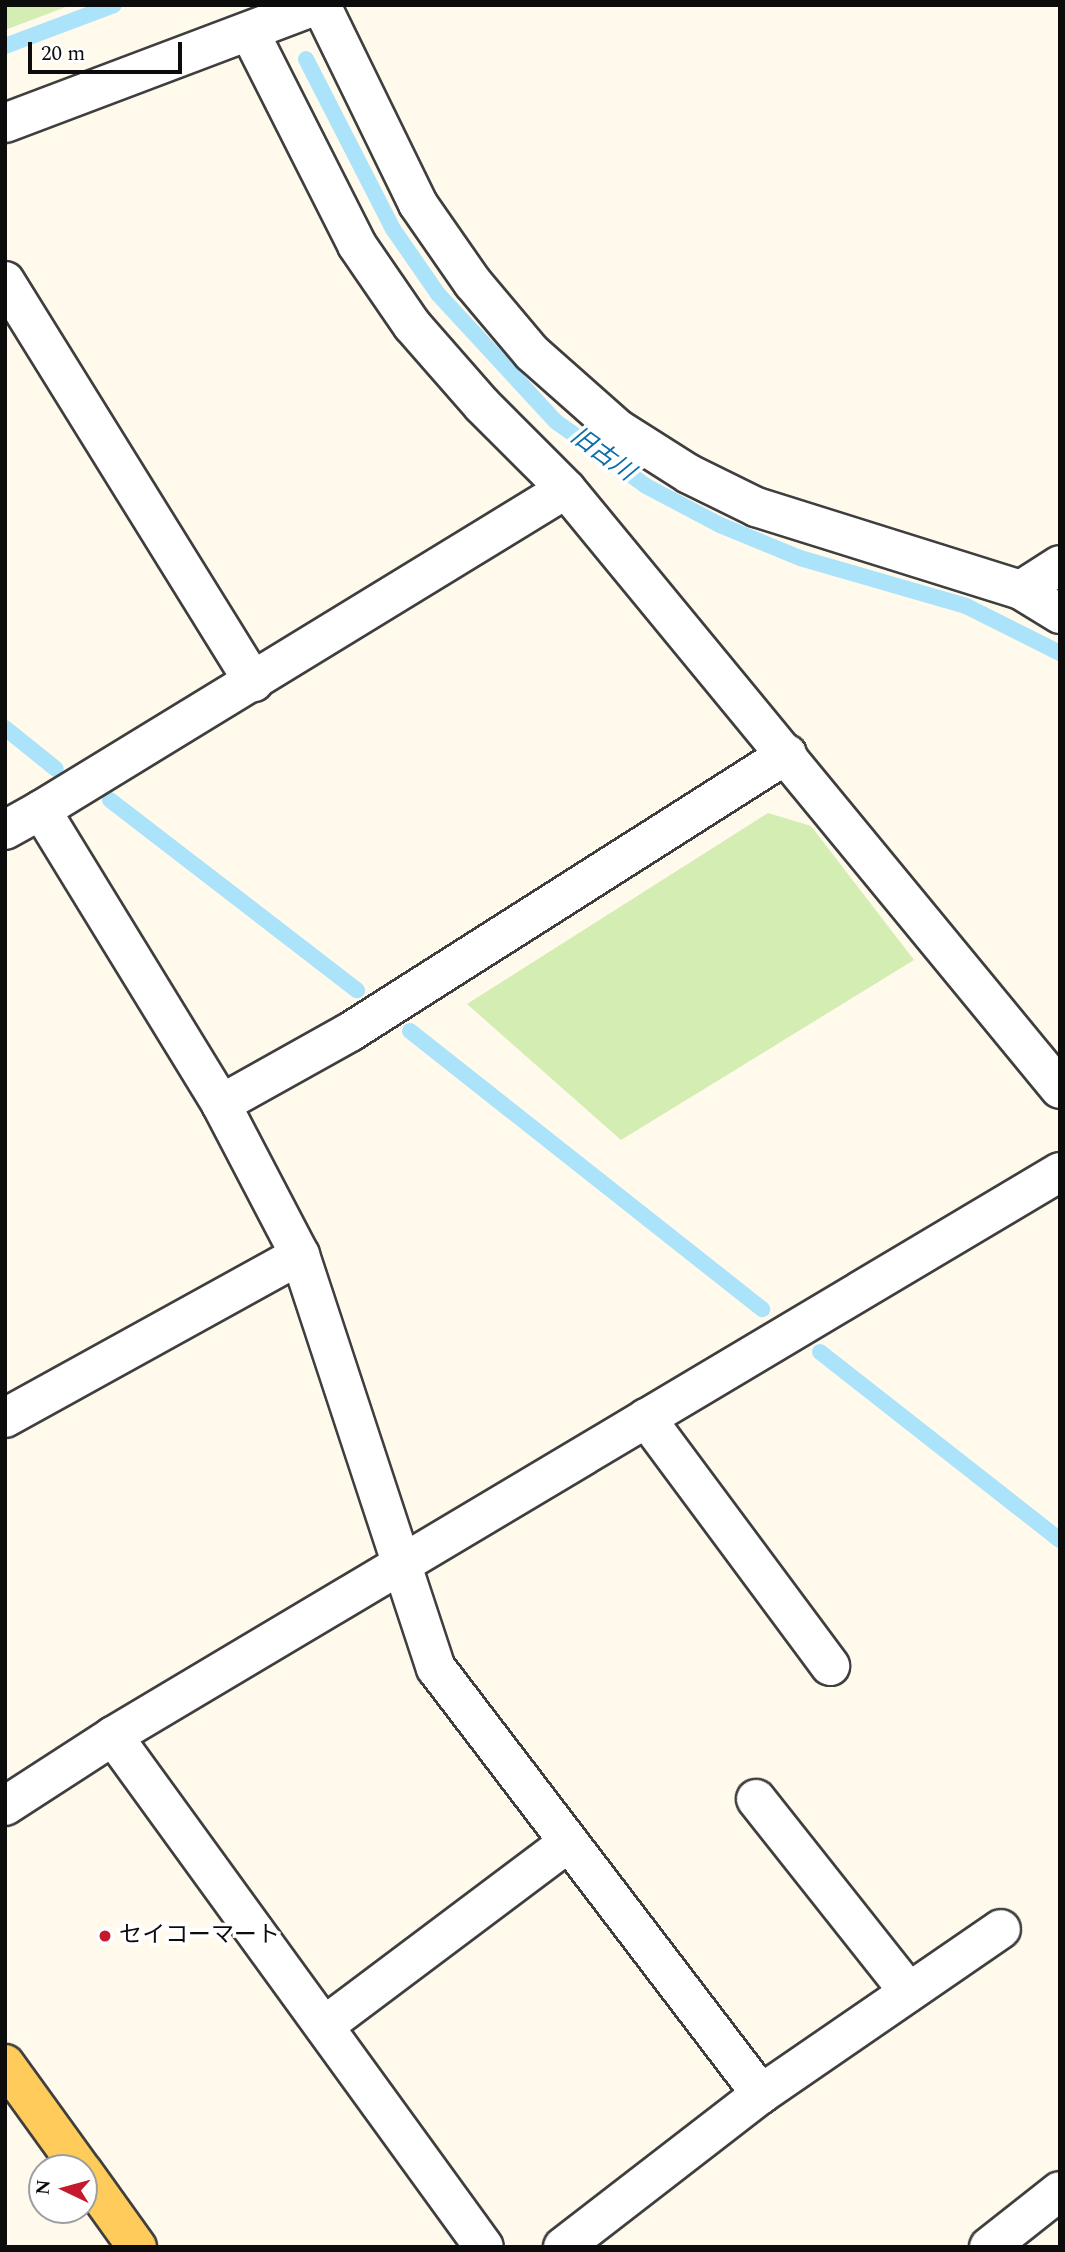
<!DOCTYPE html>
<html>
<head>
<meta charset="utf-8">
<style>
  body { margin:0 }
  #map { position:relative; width:1065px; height:2252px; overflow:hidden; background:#fffaeb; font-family:Spectral,"Noto Sans JP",serif }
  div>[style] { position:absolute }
  .green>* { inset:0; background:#d4edb2 }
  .stream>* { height:16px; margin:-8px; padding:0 8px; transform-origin:8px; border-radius:8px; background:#abe3fb }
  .roads { filter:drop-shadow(2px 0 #3f3f3f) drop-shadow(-2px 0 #3f3f3f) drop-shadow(0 2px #3f3f3f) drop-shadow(0 -2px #3f3f3f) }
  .minor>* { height:38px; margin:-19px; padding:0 19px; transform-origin:19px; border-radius:19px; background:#fff }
  .major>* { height:38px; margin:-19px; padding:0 19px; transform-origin:19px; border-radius:19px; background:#ffcc5b }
  .dots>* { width:19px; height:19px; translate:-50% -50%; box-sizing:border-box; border:4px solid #fff; border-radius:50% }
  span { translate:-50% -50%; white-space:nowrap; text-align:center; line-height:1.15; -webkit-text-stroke:7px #fff; paint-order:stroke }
  .poi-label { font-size:23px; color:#0c0c0c }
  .left { translate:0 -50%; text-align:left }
  .water-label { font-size:24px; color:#0b6ea8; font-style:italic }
  .frame { position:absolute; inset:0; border:7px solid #0c0c0c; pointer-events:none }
  .north { position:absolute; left:28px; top:2154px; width:70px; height:70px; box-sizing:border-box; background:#fff; border:2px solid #9e9e9e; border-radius:50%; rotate:275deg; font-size:19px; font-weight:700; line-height:28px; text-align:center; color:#0c0c0c }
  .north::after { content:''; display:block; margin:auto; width:24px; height:32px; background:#c7192d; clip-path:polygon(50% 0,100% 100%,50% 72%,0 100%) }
  .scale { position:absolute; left:28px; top:42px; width:154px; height:32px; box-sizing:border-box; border:4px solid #0c0c0c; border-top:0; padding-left:9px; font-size:21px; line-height:24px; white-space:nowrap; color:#0c0c0c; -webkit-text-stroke:5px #fff; paint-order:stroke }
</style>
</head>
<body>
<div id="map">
  <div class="green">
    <i style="clip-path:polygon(5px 5px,71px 5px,5px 30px)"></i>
    <i style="clip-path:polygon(768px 813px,811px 826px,914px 960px,621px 1140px,467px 1004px)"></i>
  </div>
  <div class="stream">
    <i style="left:5px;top:46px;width:116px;rotate:-20.6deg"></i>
    <i style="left:306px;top:59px;width:191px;rotate:62.9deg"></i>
    <i style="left:393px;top:229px;width:79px;rotate:55.3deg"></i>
    <i style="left:438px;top:294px;width:173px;rotate:47.3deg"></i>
    <i style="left:555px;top:421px;width:112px;rotate:35.5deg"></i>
    <i style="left:646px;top:486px;width:84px;rotate:27.8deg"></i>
    <i style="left:720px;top:525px;width:87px;rotate:22.4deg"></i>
    <i style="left:800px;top:558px;width:173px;rotate:16.1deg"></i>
    <i style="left:966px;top:606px;width:105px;rotate:26.6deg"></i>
    <i style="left:5px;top:728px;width:65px;rotate:38.8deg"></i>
    <i style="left:110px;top:800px;width:312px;rotate:37.6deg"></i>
    <i style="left:410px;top:1031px;width:449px;rotate:38.3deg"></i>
    <i style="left:820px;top:1352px;width:305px;rotate:38.1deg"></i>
  </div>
  <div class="roads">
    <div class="minor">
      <i style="left:321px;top:5px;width:221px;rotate:64deg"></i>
      <i style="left:418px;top:204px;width:96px;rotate:55.2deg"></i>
      <i style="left:473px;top:283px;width:92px;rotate:49.9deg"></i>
      <i style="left:532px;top:353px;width:115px;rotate:41.5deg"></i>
      <i style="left:618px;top:429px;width:84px;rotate:32.4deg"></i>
      <i style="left:689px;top:474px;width:75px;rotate:26.2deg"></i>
      <i style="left:756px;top:507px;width:278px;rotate:17.4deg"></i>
      <i style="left:1021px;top:590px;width:46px;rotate:31.6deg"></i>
      <i style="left:250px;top:33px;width:237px;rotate:63.2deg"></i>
      <i style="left:357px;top:245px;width:97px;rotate:55.5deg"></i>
      <i style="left:412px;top:325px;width:106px;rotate:48.8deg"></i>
      <i style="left:482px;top:405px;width:119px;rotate:45deg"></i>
      <i style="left:566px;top:489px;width:777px;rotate:50.53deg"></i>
      <i style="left:5px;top:123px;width:334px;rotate:-20.7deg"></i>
      <i style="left:5px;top:281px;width:472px;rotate:58.2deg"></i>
      <i style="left:1021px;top:590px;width:46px;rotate:-32.7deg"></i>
      <i style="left:41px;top:810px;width:615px;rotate:-31.44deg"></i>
      <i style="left:5px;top:830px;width:41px;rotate:-29.1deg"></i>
      <i style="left:41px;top:810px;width:345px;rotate:58.5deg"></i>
      <i style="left:221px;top:1104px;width:170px;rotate:62.4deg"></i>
      <i style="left:300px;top:1255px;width:337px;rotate:151.1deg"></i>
      <i style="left:221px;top:1104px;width:148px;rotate:-29.2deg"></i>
      <i style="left:350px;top:1032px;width:518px;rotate:-32.46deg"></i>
      <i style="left:300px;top:1255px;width:435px;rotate:71.8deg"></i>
      <i style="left:436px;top:1668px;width:536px;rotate:52.66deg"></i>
      <i style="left:646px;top:1418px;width:309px;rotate:53.4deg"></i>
      <i style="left:113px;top:1736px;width:1102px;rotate:-30.78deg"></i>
      <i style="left:756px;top:1799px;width:246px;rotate:51.6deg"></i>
      <i style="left:5px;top:1806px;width:129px;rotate:-32.9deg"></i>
      <i style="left:113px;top:1736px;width:631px;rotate:54.02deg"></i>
      <i style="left:324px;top:2026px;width:306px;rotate:-36.9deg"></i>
      <i style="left:563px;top:2247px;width:250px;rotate:-37.7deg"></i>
      <i style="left:761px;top:2094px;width:291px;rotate:-34.5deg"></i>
      <i style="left:989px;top:2247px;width:90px;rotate:-38.3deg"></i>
    </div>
    <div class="major">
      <i style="left:5px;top:2064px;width:128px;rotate:54.2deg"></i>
      <i style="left:84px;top:2173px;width:91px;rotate:54.4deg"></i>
    </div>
  </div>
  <div class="dots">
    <i style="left:105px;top:1936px;background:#c7192d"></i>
  </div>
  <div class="poi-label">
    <span class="left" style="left:119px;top:1936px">セイコーマート</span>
  </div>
  <div class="water-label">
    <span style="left:602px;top:455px;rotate:36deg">旧古川</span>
  </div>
  <div class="frame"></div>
  <div class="north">N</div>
  <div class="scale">20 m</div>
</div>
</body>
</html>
